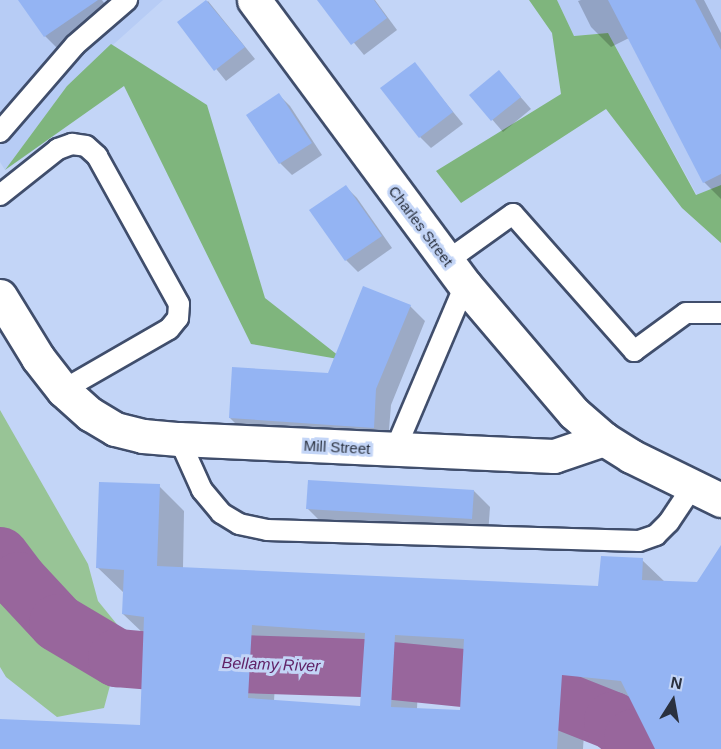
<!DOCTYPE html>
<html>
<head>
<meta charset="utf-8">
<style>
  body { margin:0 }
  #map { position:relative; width:721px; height:749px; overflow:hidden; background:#c3d5f7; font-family:Arial,sans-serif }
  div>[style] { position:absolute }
  .built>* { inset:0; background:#b7ccf5 }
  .green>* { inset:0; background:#98c496 }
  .forest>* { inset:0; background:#7fb57d }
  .shadow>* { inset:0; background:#0003 }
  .river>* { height:58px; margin:-29px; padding:0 29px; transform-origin:29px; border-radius:29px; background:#98669c }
  .building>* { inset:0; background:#94b4f3 }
  .roads { filter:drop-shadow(2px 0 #404e6c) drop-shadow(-2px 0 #404e6c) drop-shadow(0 2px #404e6c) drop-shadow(0 -2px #404e6c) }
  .lane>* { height:20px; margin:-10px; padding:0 10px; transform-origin:10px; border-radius:10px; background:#fff }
  .street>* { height:33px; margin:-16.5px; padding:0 16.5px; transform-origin:16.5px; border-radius:16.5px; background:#fff }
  span { translate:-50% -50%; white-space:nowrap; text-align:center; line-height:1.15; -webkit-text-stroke:6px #c3d5f7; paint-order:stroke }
  .street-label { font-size:15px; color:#2a313f }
  .water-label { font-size:16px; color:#612368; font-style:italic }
  .north { position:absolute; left:643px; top:671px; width:60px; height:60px; -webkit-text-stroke:4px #c3d5f7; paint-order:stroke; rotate:11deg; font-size:16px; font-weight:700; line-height:24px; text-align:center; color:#2a313f }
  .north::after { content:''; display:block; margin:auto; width:21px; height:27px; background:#2a313f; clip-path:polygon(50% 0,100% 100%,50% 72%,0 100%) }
</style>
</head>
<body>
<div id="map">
  <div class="built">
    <i style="clip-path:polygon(0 0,163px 0,67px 86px,5px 170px,0 162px)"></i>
    <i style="clip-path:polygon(557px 0,721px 0,721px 185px,697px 195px,608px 33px,574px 36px)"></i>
  </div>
  <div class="green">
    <i style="clip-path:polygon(0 410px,88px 564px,98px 601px,124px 633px,104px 708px,57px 717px,6px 677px,0 667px)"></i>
  </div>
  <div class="forest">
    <i style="clip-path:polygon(529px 0,557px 0,574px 36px,608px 33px,696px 195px,721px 185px,721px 243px,682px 208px,606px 109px,461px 203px,436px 171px,561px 94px,552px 33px)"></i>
    <i style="clip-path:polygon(111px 44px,207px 105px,265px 298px,344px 360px,251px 344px,124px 86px,5px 170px,67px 86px)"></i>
  </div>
  <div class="shadow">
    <i style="clip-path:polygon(20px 0,102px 0,117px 21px,65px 56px,45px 36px)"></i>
    <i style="clip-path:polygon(319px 0,375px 0,397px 30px,364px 55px)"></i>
    <i style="clip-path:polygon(581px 0,704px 0,721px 33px,721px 199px,704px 182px,629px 38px,611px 47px,591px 27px,578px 1px)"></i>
    <i style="clip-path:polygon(208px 1px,255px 59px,226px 81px,179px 23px)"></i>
    <i style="clip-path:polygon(414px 64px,463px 124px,431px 148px,420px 137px)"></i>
    <i style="clip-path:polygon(499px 72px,531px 109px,503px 132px,471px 95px)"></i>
    <i style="clip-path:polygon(279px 95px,290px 106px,322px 155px,292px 175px,280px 163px,248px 115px)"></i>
    <i style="clip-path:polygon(346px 187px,357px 198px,392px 248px,358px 272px,346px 260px,312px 210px)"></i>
    <i style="clip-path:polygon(410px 306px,425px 321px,391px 405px,388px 442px,245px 433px,230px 418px,329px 375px)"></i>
    <i style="clip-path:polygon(evenodd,159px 486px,184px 511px,183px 568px,599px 588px,642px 560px,665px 582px,697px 583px,721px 548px,721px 749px,657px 749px,635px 704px,586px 700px,583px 749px,0 749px,0 720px,142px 727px,145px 635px,123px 614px,124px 593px,97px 567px,159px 486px,277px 650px,365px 656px,361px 708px,274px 701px,277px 650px,159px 486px,419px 660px,464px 662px,461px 712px,417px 709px,419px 660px)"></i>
    <i style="clip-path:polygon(474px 491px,490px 507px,488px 535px,324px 525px,308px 509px)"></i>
  </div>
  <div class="river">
    <i style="left:0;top:556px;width:31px;rotate:53deg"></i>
    <i style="left:19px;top:581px;width:57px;rotate:47.1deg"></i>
    <i style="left:58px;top:623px;width:69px;rotate:30.7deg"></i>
    <i style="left:117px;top:658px;width:25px;rotate:5deg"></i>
    <i style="left:180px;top:662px;width:183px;rotate:1.9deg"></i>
    <i style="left:393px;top:671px;width:69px;rotate:5.8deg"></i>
    <i style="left:560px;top:700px;width:57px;rotate:21.6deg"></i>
    <i style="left:613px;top:721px;width:26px;rotate:40deg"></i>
    <i style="left:633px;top:738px;width:13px;rotate:61deg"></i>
  </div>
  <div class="building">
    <i style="clip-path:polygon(18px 0,98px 0,44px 37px)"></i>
    <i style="clip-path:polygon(206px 0,245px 47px,214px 71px,177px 22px)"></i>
    <i style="clip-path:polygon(317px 0,374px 0,387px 18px,351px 45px)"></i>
    <i style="clip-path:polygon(608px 0,695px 0,721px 50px,721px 174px,703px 183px)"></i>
    <i style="clip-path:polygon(415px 62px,453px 112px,419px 138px,380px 88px)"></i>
    <i style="clip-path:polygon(499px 70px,521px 97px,491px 121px,469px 95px)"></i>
    <i style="clip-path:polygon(279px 93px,312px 143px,279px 164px,246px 115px)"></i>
    <i style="clip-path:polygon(346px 185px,382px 236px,345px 261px,309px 210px)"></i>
    <i style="clip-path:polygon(363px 286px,411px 305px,376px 389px,374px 428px,229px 418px,232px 367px,328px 373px)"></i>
    <i style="clip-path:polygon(308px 480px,474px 490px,472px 519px,306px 509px)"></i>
    <i style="clip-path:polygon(evenodd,99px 482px,160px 484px,157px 566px,598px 586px,601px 556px,643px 558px,642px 580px,697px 582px,721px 545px,721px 749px,655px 749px,621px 681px,562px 675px,557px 749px,0 749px,0 719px,140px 725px,144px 617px,122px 614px,124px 570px,96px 568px,99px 482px,252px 625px,365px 633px,360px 706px,248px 698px,252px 625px,99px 482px,395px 635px,464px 639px,460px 710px,391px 707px,395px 635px)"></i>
  </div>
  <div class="roads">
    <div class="lane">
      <i style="left:0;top:132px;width:115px;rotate:-49.2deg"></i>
      <i style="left:75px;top:45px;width:69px;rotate:-40.9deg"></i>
      <i style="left:0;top:195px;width:74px;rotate:-38.4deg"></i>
      <i style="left:58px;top:149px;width:15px;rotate:-20deg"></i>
      <i style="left:72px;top:144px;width:14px;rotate:8deg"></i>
      <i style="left:86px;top:146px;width:15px;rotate:42deg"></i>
      <i style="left:97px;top:156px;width:169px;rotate:61deg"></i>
      <i style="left:179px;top:304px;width:14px;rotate:94deg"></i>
      <i style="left:178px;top:318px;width:14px;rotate:129deg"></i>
      <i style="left:169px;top:329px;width:122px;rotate:150.1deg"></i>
      <i style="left:447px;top:261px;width:81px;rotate:-35.5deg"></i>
      <i style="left:513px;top:214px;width:183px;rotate:48.5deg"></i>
      <i style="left:634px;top:351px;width:64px;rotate:-36.2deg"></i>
      <i style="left:686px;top:313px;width:35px"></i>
      <i style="left:179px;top:439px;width:56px;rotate:65.7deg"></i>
      <i style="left:202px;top:490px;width:30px;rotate:50deg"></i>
      <i style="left:221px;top:513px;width:21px;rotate:31deg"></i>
      <i style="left:239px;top:524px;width:29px;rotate:12deg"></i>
      <i style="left:267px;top:530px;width:372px;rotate:1.7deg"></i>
      <i style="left:639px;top:541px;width:18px;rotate:-19deg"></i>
      <i style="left:656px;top:535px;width:18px;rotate:-45deg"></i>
      <i style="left:669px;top:522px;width:43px;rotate:-56.3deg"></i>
      <i style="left:395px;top:450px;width:179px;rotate:-67deg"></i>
    </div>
    <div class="street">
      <i style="left:254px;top:0;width:355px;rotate:53.5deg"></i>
      <i style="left:465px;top:285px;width:168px;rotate:49.6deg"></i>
      <i style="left:574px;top:413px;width:40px;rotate:41deg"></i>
      <i style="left:0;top:296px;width:73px;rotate:58.5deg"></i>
      <i style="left:38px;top:358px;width:41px;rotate:52deg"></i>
      <i style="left:63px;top:390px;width:36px;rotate:42deg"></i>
      <i style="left:90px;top:414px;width:29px;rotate:31deg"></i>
      <i style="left:115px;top:429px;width:29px;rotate:14deg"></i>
      <i style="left:143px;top:436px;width:36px;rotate:5deg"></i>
      <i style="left:179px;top:439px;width:375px;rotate:2.6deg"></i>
      <i style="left:554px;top:456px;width:53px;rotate:-18.8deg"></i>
      <i style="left:604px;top:439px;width:32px;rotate:32deg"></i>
      <i style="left:631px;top:456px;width:100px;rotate:26.1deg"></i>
    </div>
  </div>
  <div class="street-label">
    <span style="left:421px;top:226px;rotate:53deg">Charles Street</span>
    <span style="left:337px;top:447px;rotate:3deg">Mill Street</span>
  </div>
  <div class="water-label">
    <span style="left:271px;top:665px;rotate:2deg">Bellamy River</span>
  </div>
  <div class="north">N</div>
</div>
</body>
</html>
